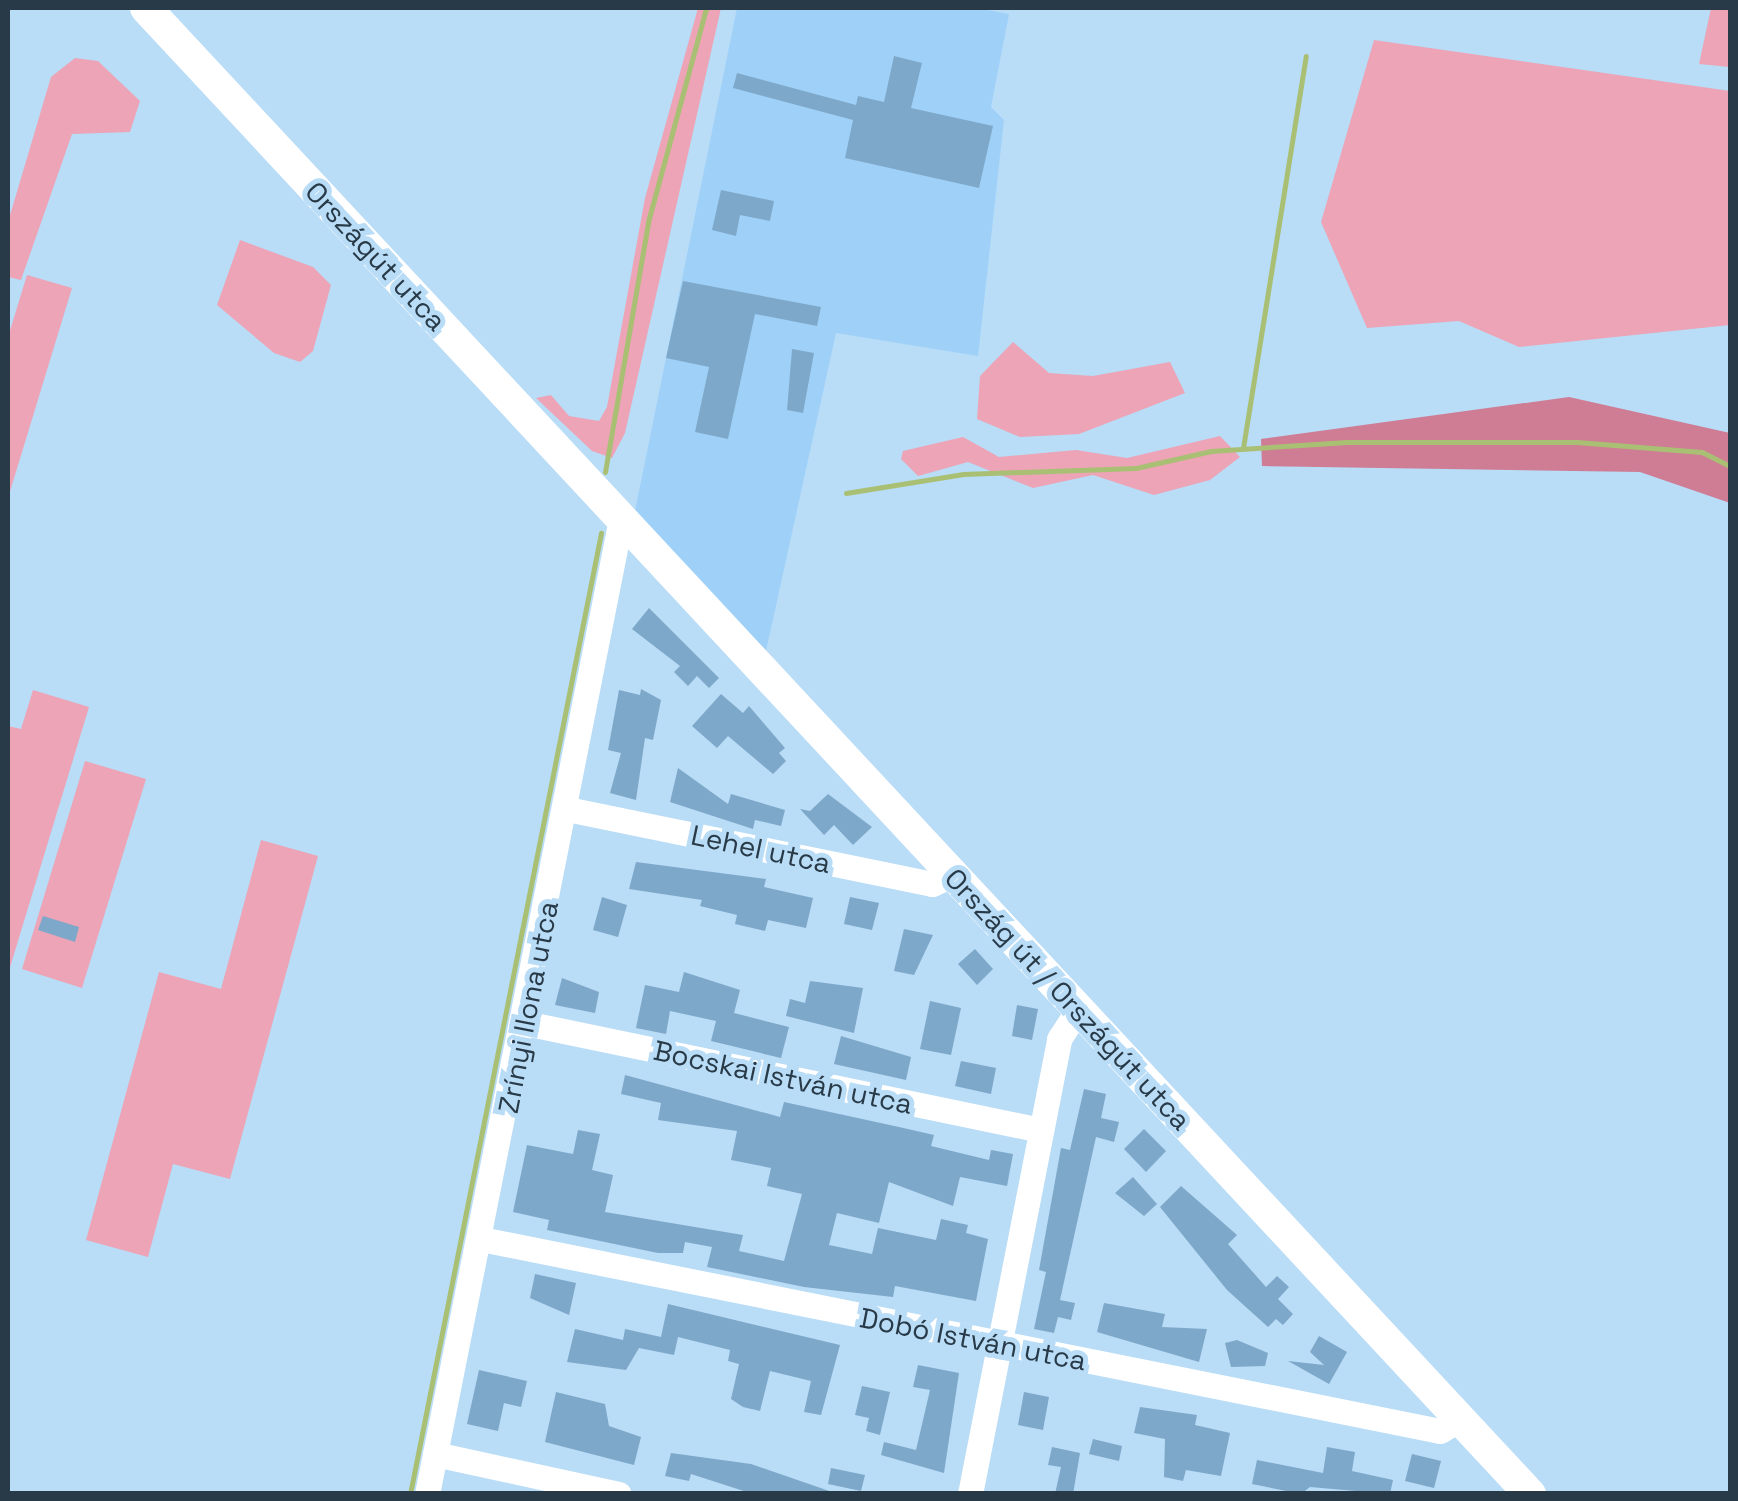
<!DOCTYPE html>
<html>
<head>
<meta charset="utf-8">
<style>
  body { margin:0 }
  #map { position:relative; width:1738px; height:1501px; overflow:hidden; background:#b9dcf7; font-family:"Space Grotesk",sans-serif }
  div>[style] { position:absolute }
  .built>* { inset:0; background:#9fd1f8 }
  .green>* { inset:0; background:#eca4b6 }
  .forest>* { inset:0; background:#ce7d94 }
  .stream>* { height:5px; margin:-2.5px; padding:0 2.5px; transform-origin:2.5px; border-radius:2.5px; background:#a9c074 }
  .building>* { inset:0; background:#7ea8c9 }
  .minor>* { height:25px; margin:-12.5px; padding:0 12.5px; transform-origin:12.5px; border-radius:12.5px; background:#fff }
  .major>* { height:32px; margin:-16px; padding:0 16px; transform-origin:16px; border-radius:16px; background:#fff }
  span { translate:-50% -50%; white-space:nowrap; text-align:center; line-height:1.15; -webkit-text-stroke:10px #b9dcf7; paint-order:stroke }
  .street-label { font-size:28px; color:#283a47 }
  .frame { position:absolute; inset:0; border:10px solid #283a47; pointer-events:none }
</style>
</head>
<body>
<div id="map">
  <div class="built">
    <i style="clip-path:polygon(737px 8px,976px 8px,1009px 14px,991px 107px,1004px 120px,978px 356px,836px 333px,766px 651px,635px 511px)"></i>
  </div>
  <div class="green">
    <i style="clip-path:polygon(698px 8px,721px 8px,625px 433px,612px 458px,592px 451px,536px 398px,551px 395px,569px 416px,599px 421px,607px 407px,645px 198px)"></i>
    <i style="clip-path:polygon(1711px 8px,1730px 8px,1730px 67px,1699px 64px)"></i>
    <i style="clip-path:polygon(1374px 40px,1730px 91px,1730px 325px,1519px 347px,1459px 321px,1367px 328px,1321px 222px)"></i>
    <i style="clip-path:polygon(75px 58px,98px 61px,140px 101px,130px 132px,72px 134px,21px 280px,8px 277px,8px 222px,51px 77px)"></i>
    <i style="clip-path:polygon(240px 240px,313px 267px,331px 285px,313px 351px,300px 362px,274px 353px,217px 305px)"></i>
    <i style="clip-path:polygon(27px 275px,72px 288px,8px 498px,8px 337px)"></i>
    <i style="clip-path:polygon(1013px 342px,1049px 373px,1093px 376px,1170px 362px,1185px 393px,1079px 434px,1020px 437px,977px 419px,980px 376px)"></i>
    <i style="clip-path:polygon(1220px 436px,1240px 457px,1210px 480px,1154px 495px,1093px 475px,1033px 488px,968px 462px,918px 476px,901px 459px,903px 451px,963px 437px,999px 457px,1076px 450px,1127px 458px)"></i>
    <i style="clip-path:polygon(33px 690px,89px 707px,8px 974px,8px 726px,21px 729px)"></i>
    <i style="clip-path:polygon(85px 761px,146px 779px,82px 988px,22px 969px)"></i>
    <i style="clip-path:polygon(261px 840px,318px 856px,230px 1179px,173px 1164px,148px 1257px,86px 1240px,159px 972px,221px 989px)"></i>
  </div>
  <div class="forest">
    <i style="clip-path:polygon(1569px 397px,1730px 433px,1730px 503px,1640px 472px,1262px 466px,1261px 439px)"></i>
  </div>
  <div class="stream">
    <i style="left:1243px;top:448px;width:397px;rotate:-80.9deg"></i>
    <i style="left:605px;top:472px;width:254px;rotate:-80.2deg"></i>
    <i style="left:648px;top:222px;width:222px;rotate:-74.8deg"></i>
    <i style="left:846px;top:493px;width:119px;rotate:-9.2deg"></i>
    <i style="left:963px;top:474px;width:173px;rotate:-2deg"></i>
    <i style="left:1136px;top:468px;width:77px;rotate:-12.8deg"></i>
    <i style="left:1211px;top:451px;width:136px;rotate:-3.8deg"></i>
    <i style="left:1347px;top:442px;width:230px"></i>
    <i style="left:1577px;top:442px;width:125px;rotate:4.6deg"></i>
    <i style="left:1702px;top:452px;width:31px;rotate:27deg"></i>
    <i style="left:410px;top:1494px;width:980px;rotate:-78.76deg"></i>
  </div>
  <div class="building">
    <i style="clip-path:polygon(894px 56px,922px 63px,911px 108px,993px 126px,979px 188px,845px 158px,853px 120px,733px 88px,737px 73px,856px 105px,858px 96px,884px 102px)"></i>
    <i style="clip-path:polygon(721px 190px,774px 201px,770px 221px,740px 215px,736px 236px,712px 230px)"></i>
    <i style="clip-path:polygon(683px 281px,821px 307px,817px 326px,755px 314px,728px 439px,695px 432px,709px 367px,666px 358px)"></i>
    <i style="clip-path:polygon(792px 349px,814px 353px,803px 413px,787px 410px)"></i>
    <i style="clip-path:polygon(649px 608px,719px 678px,709px 688px,697px 676px,688px 686px,674px 672px,680px 666px,632px 629px)"></i>
    <i style="clip-path:polygon(641px 689px,661px 700px,653px 740px,645px 738px,636px 800px,610px 793px,621px 753px,608px 750px,619px 690px,640px 695px)"></i>
    <i style="clip-path:polygon(721px 694px,743px 713px,749px 706px,785px 748px,779px 753px,786px 761px,773px 774px,728px 736px,717px 748px,692px 726px)"></i>
    <i style="clip-path:polygon(678px 768px,728px 804px,731px 794px,785px 810px,781px 826px,755px 820px,753px 829px,670px 802px)"></i>
    <i style="clip-path:polygon(828px 794px,872px 827px,853px 845px,834px 825px,824px 835px,800px 809px,810px 811px)"></i>
    <i style="clip-path:polygon(636px 862px,766px 879px,764px 887px,813px 898px,806px 928px,768px 920px,765px 931px,735px 924px,737px 915px,700px 906px,702px 900px,629px 889px)"></i>
    <i style="clip-path:polygon(602px 897px,627px 905px,618px 937px,593px 930px)"></i>
    <i style="clip-path:polygon(850px 897px,879px 903px,872px 930px,844px 924px)"></i>
    <i style="clip-path:polygon(43px 916px,79px 927px,75px 942px,38px 930px)"></i>
    <i style="clip-path:polygon(904px 929px,933px 935px,914px 975px,894px 971px)"></i>
    <i style="clip-path:polygon(975px 949px,993px 969px,977px 985px,958px 964px)"></i>
    <i style="clip-path:polygon(684px 972px,740px 990px,734px 1013px,789px 1027px,781px 1058px,711px 1041px,716px 1021px,670px 1011px,666px 1034px,636px 1028px,645px 985px,679px 992px)"></i>
    <i style="clip-path:polygon(562px 978px,599px 992px,595px 1013px,555px 1005px)"></i>
    <i style="clip-path:polygon(810px 981px,863px 988px,854px 1033px,786px 1016px,790px 999px,805px 1003px)"></i>
    <i style="clip-path:polygon(930px 1001px,961px 1008px,951px 1055px,920px 1049px)"></i>
    <i style="clip-path:polygon(1017px 1005px,1038px 1009px,1032px 1040px,1012px 1036px)"></i>
    <i style="clip-path:polygon(841px 1036px,911px 1057px,906px 1080px,834px 1064px)"></i>
    <i style="clip-path:polygon(961px 1061px,996px 1068px,991px 1094px,955px 1086px)"></i>
    <i style="clip-path:polygon(625px 1075px,780px 1117px,784px 1102px,899px 1127px,934px 1135px,931px 1146px,989px 1160px,991px 1150px,1013px 1154px,1007px 1186px,960px 1177px,953px 1206px,889px 1182px,879px 1223px,837px 1213px,829px 1245px,872px 1254px,878px 1228px,936px 1240px,941px 1219px,968px 1225px,966px 1233px,988px 1239px,976px 1301px,895px 1286px,893px 1297px,804px 1287px,707px 1267px,712px 1247px,685px 1242px,683px 1253px,658px 1253px,547px 1230px,549px 1220px,513px 1212px,527px 1145px,573px 1154px,578px 1130px,600px 1134px,592px 1170px,613px 1175px,605px 1212px,743px 1235px,739px 1251px,784px 1261px,802px 1194px,767px 1186px,771px 1168px,731px 1160px,737px 1131px,658px 1120px,661px 1103px,621px 1094px)"></i>
    <i style="clip-path:polygon(1084px 1089px,1106px 1094px,1101px 1118px,1119px 1122px,1114px 1142px,1096px 1137px,1060px 1300px,1075px 1303px,1071px 1320px,1058px 1317px,1054px 1333px,1034px 1329px,1046px 1272px,1039px 1270px,1061px 1148px,1070px 1150px)"></i>
    <i style="clip-path:polygon(1144px 1129px,1166px 1151px,1146px 1172px,1124px 1149px)"></i>
    <i style="clip-path:polygon(1133px 1177px,1157px 1204px,1144px 1216px,1115px 1193px)"></i>
    <i style="clip-path:polygon(1181px 1186px,1237px 1235px,1228px 1244px,1266px 1287px,1277px 1276px,1289px 1287px,1278px 1299px,1293px 1314px,1283px 1325px,1276px 1319px,1268px 1327px,1227px 1290px,1160px 1207px)"></i>
    <i style="clip-path:polygon(535px 1274px,576px 1283px,569px 1315px,530px 1298px)"></i>
    <i style="clip-path:polygon(1104px 1303px,1165px 1314px,1162px 1327px,1207px 1329px,1199px 1362px,1097px 1332px)"></i>
    <i style="clip-path:polygon(668px 1304px,840px 1345px,821px 1415px,804px 1412px,811px 1381px,770px 1371px,760px 1411px,743px 1407px,731px 1399px,739px 1364px,728px 1361px,730px 1350px,678px 1337px,674px 1355px,639px 1348px,626px 1370px,567px 1362px,575px 1329px,623px 1340px,625px 1329px,661px 1337px)"></i>
    <i style="clip-path:polygon(1319px 1336px,1347px 1352px,1329px 1384px,1288px 1361px,1324px 1365px,1310px 1352px)"></i>
    <i style="clip-path:polygon(1237px 1340px,1268px 1353px,1265px 1366px,1231px 1367px,1225px 1343px)"></i>
    <i style="clip-path:polygon(918px 1365px,959px 1373px,944px 1473px,881px 1455px,884px 1442px,916px 1450px,930px 1390px,913px 1387px)"></i>
    <i style="clip-path:polygon(479px 1370px,527px 1381px,521px 1407px,504px 1403px,498px 1431px,467px 1424px)"></i>
    <i style="clip-path:polygon(862px 1386px,890px 1392px,880px 1435px,866px 1431px,869px 1418px,855px 1415px)"></i>
    <i style="clip-path:polygon(556px 1392px,605px 1404px,609px 1426px,641px 1437px,634px 1465px,545px 1442px)"></i>
    <i style="clip-path:polygon(1024px 1392px,1049px 1397px,1043px 1430px,1018px 1425px)"></i>
    <i style="clip-path:polygon(1140px 1407px,1197px 1415px,1195px 1425px,1230px 1433px,1221px 1476px,1186px 1470px,1183px 1481px,1164px 1477px,1165px 1439px,1134px 1433px)"></i>
    <i style="clip-path:polygon(1093px 1439px,1122px 1446px,1119px 1461px,1089px 1454px)"></i>
    <i style="clip-path:polygon(1052px 1447px,1080px 1453px,1073px 1494px,1055px 1494px,1061px 1467px,1048px 1465px)"></i>
    <i style="clip-path:polygon(1327px 1447px,1355px 1452px,1352px 1471px,1393px 1480px,1390px 1494px,1310px 1487px,1301px 1494px,1252px 1484px,1257px 1460px,1323px 1473px)"></i>
    <i style="clip-path:polygon(671px 1453px,751px 1464px,838px 1494px,753px 1494px,691px 1474px,689px 1481px,665px 1476px)"></i>
    <i style="clip-path:polygon(1412px 1454px,1441px 1461px,1434px 1488px,1405px 1481px)"></i>
    <i style="clip-path:polygon(831px 1468px,865px 1475px,861px 1491px,828px 1484px)"></i>
  </div>
  <div class="minor">
    <i style="left:567px;top:809px;width:373px;rotate:11.6deg"></i>
    <i style="left:932px;top:884px;width:22px;rotate:-24deg"></i>
    <i style="left:525px;top:1023px;width:527px;rotate:11.72deg"></i>
    <i style="left:481px;top:1239px;width:978px;rotate:11.32deg"></i>
    <i style="left:1440px;top:1431px;width:26px;rotate:-31deg"></i>
    <i style="left:435px;top:1454px;width:188px;rotate:12.3deg"></i>
    <i style="left:427px;top:1494px;width:994px;rotate:-78.75deg"></i>
    <i style="left:970px;top:1494px;width:464px;rotate:-78.9deg"></i>
    <i style="left:1059px;top:1039px;width:33px;rotate:-57deg"></i>
  </div>
  <div class="major">
    <i style="left:146px;top:8px;width:2031px;rotate:47.04deg"></i>
  </div>
  <div class="street-label">
    <span style="left:376px;top:256px;rotate:47deg">Országút utca</span>
    <span style="left:761px;top:849px;rotate:12deg">Lehel utca</span>
    <span style="left:1068px;top:999px;rotate:47deg">Ország út / Országút utca</span>
    <span style="left:528px;top:1007px;rotate:-79deg">Zrínyi Ilona utca</span>
    <span style="left:783px;top:1077px;rotate:12deg">Bocskai István utca</span>
    <span style="left:973px;top:1339px;rotate:11deg">Dobó István utca</span>
  </div>
  <div class="frame"></div>
</div>
</body>
</html>
